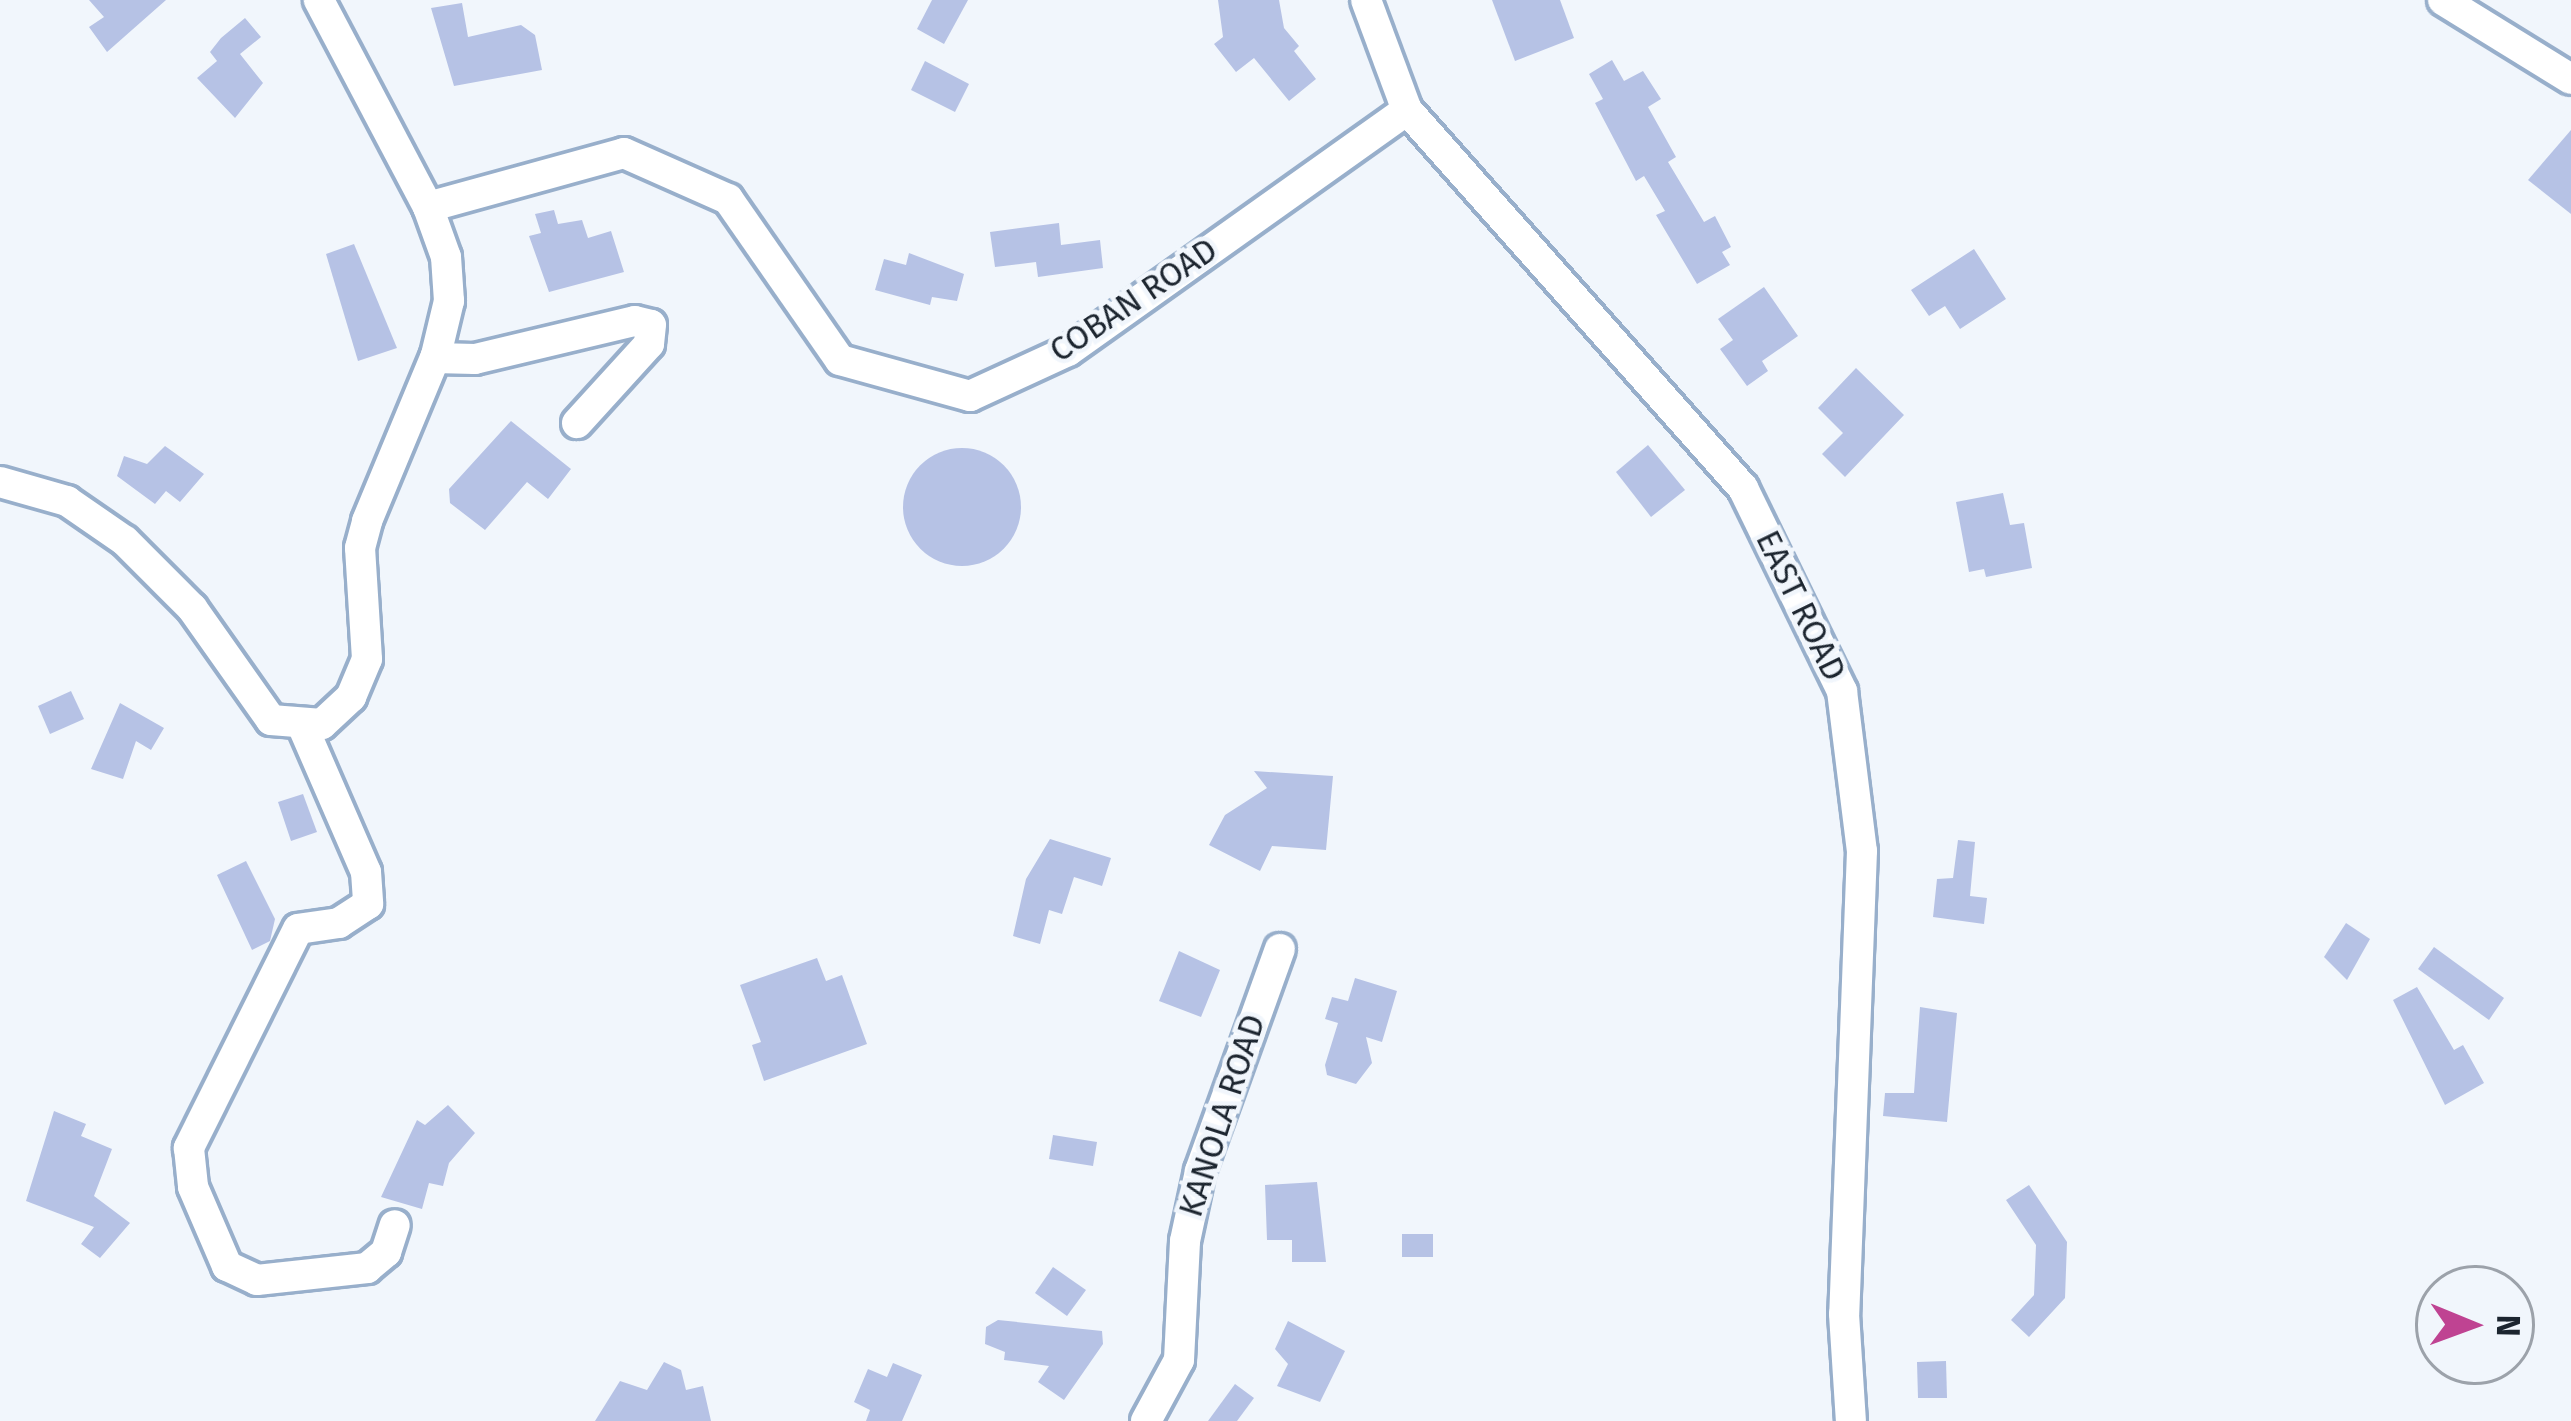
<!DOCTYPE html>
<html>
<head>
<meta charset="utf-8">
<style>
  body { margin:0 }
  #map { position:relative; width:2571px; height:1421px; overflow:hidden; background:#f1f6fc; font-family:"Fira Sans",sans-serif }
  div>[style] { position:absolute }
  .building>* { inset:0; background:#b6c2e5 }
  .round { border-radius:50% }
  .roads { filter:drop-shadow(3px 0 #98afcb) drop-shadow(-3px 0 #98afcb) drop-shadow(0 3px #98afcb) drop-shadow(0 -3px #98afcb) }
  .minor>* { height:30px; margin:-15px; padding:0 15px; transform-origin:15px; border-radius:15px; background:#fff }
  span { translate:-50% -50%; white-space:nowrap; text-align:center; line-height:1.15; -webkit-text-stroke:9px #f1f6fc; paint-order:stroke }
  .street-label { font-size:33px; color:#1c252f }
  .north { position:absolute; left:2415px; top:1265px; width:120px; height:120px; box-sizing:border-box; background:#f1f6fc; border:3px solid #9ca2aa; border-radius:50%; rotate:91deg; font-size:33px; font-weight:700; line-height:48px; text-align:center; color:#1c252f }
  .north::after { content:''; display:block; margin:auto; width:42px; height:54px; background:#bf4392; clip-path:polygon(50% 0,100% 100%,50% 72%,0 100%) }
</style>
</head>
<body>
<div id="map">
  <div class="building">
    <i style="clip-path:polygon(89px 0,166px 0,107px 52px,89px 27px,104px 17px)"></i>
    <i style="clip-path:polygon(932px 0,968px 0,944px 44px,917px 29px)"></i>
    <i style="clip-path:polygon(1218px 0,1279px 0,1284px 28px,1299px 46px,1294px 51px,1316px 79px,1289px 101px,1254px 58px,1236px 72px,1214px 44px,1223px 37px)"></i>
    <i style="clip-path:polygon(1492px 0,1560px 0,1574px 38px,1515px 61px)"></i>
    <i style="clip-path:polygon(462px 3px,468px 37px,521px 25px,535px 35px,542px 70px,454px 86px,431px 8px)"></i>
    <i style="clip-path:polygon(245px 18px,261px 37px,240px 54px,263px 83px,235px 118px,197px 78px,217px 61px,210px 52px,221px 38px)"></i>
    <i style="clip-path:polygon(1612px 60px,1624px 81px,1643px 71px,1661px 99px,1648px 107px,1676px 157px,1668px 162px,1704px 222px,1715px 216px,1731px 247px,1722px 252px,1730px 265px,1697px 284px,1656px 215px,1665px 211px,1644px 176px,1636px 181px,1595px 103px,1603px 99px,1589px 74px)"></i>
    <i style="clip-path:polygon(925px 61px,969px 84px,955px 112px,911px 90px)"></i>
    <i style="clip-path:polygon(2571px 130px,2571px 214px,2528px 180px)"></i>
    <i style="clip-path:polygon(554px 210px,558px 224px,582px 220px,588px 238px,611px 231px,624px 272px,549px 292px,529px 236px,541px 233px,535px 214px)"></i>
    <i style="clip-path:polygon(1059px 223px,1061px 245px,1100px 240px,1103px 268px,1038px 277px,1036px 262px,995px 267px,990px 232px)"></i>
    <i style="clip-path:polygon(354px 244px,397px 348px,358px 361px,326px 254px)"></i>
    <i style="clip-path:polygon(1974px 249px,2006px 299px,1960px 329px,1945px 306px,1929px 316px,1911px 290px)"></i>
    <i style="clip-path:polygon(909px 253px,964px 274px,957px 301px,932px 297px,930px 305px,875px 290px,884px 259px,906px 265px)"></i>
    <i style="clip-path:polygon(1764px 287px,1798px 336px,1762px 361px,1768px 371px,1747px 386px,1720px 349px,1733px 340px,1718px 319px)"></i>
    <i style="clip-path:polygon(1856px 368px,1904px 415px,1845px 477px,1822px 454px,1843px 433px,1818px 408px)"></i>
    <i style="clip-path:polygon(511px 421px,571px 469px,548px 499px,527px 482px,485px 530px,450px 503px,449px 489px)"></i>
    <i style="clip-path:polygon(1648px 445px,1685px 490px,1651px 517px,1616px 472px)"></i>
    <i style="clip-path:polygon(165px 446px,204px 474px,180px 502px,166px 491px,155px 504px,117px 476px,124px 456px,147px 464px)"></i>
    <i class="round" style="left:903px;top:448px;width:118px;height:118px"></i>
    <i style="clip-path:polygon(2003px 493px,2010px 525px,2024px 523px,2032px 568px,1986px 577px,1984px 569px,1969px 572px,1956px 502px)"></i>
    <i style="clip-path:polygon(71px 691px,84px 719px,50px 734px,38px 706px)"></i>
    <i style="clip-path:polygon(120px 703px,164px 728px,151px 750px,136px 741px,123px 779px,91px 769px)"></i>
    <i style="clip-path:polygon(1254px 771px,1333px 776px,1326px 850px,1272px 846px,1260px 871px,1209px 845px,1225px 815px,1267px 788px)"></i>
    <i style="clip-path:polygon(303px 794px,317px 832px,291px 841px,278px 802px)"></i>
    <i style="clip-path:polygon(1050px 839px,1111px 858px,1102px 886px,1074px 877px,1062px 914px,1049px 910px,1040px 944px,1013px 936px,1026px 879px)"></i>
    <i style="clip-path:polygon(1958px 840px,1975px 842px,1970px 896px,1987px 898px,1984px 924px,1933px 917px,1937px 879px,1953px 878px)"></i>
    <i style="clip-path:polygon(246px 861px,275px 919px,270px 941px,252px 950px,217px 875px)"></i>
    <i style="clip-path:polygon(2346px 923px,2370px 939px,2347px 980px,2324px 957px)"></i>
    <i style="clip-path:polygon(2434px 947px,2504px 998px,2489px 1020px,2418px 969px)"></i>
    <i style="clip-path:polygon(1179px 951px,1220px 970px,1201px 1017px,1159px 1001px)"></i>
    <i style="clip-path:polygon(817px 958px,826px 981px,842px 975px,867px 1044px,764px 1081px,752px 1045px,761px 1042px,740px 985px)"></i>
    <i style="clip-path:polygon(1355px 978px,1397px 991px,1382px 1042px,1366px 1037px,1372px 1063px,1356px 1084px,1327px 1075px,1325px 1065px,1338px 1023px,1325px 1019px,1332px 997px,1348px 1001px)"></i>
    <i style="clip-path:polygon(2417px 987px,2454px 1050px,2463px 1045px,2484px 1083px,2445px 1105px,2393px 1000px)"></i>
    <i style="clip-path:polygon(1920px 1007px,1957px 1013px,1947px 1122px,1883px 1116px,1885px 1093px,1914px 1093px)"></i>
    <i style="clip-path:polygon(448px 1105px,475px 1133px,449px 1163px,443px 1186px,429px 1183px,422px 1209px,381px 1197px,417px 1120px,425px 1125px)"></i>
    <i style="clip-path:polygon(54px 1111px,86px 1124px,81px 1136px,112px 1149px,94px 1196px,130px 1223px,100px 1258px,81px 1244px,94px 1227px,26px 1201px)"></i>
    <i style="clip-path:polygon(1053px 1135px,1097px 1142px,1093px 1166px,1049px 1159px)"></i>
    <i style="clip-path:polygon(1317px 1182px,1326px 1262px,1292px 1262px,1292px 1240px,1267px 1240px,1265px 1185px)"></i>
    <i style="clip-path:polygon(2029px 1185px,2067px 1242px,2065px 1298px,2029px 1337px,2011px 1320px,2034px 1295px,2036px 1245px,2006px 1200px)"></i>
    <i style="clip-path:polygon(1402px 1234px,1433px 1234px,1433px 1257px,1402px 1257px)"></i>
    <i style="clip-path:polygon(1053px 1267px,1086px 1290px,1067px 1316px,1035px 1293px)"></i>
    <i style="clip-path:polygon(998px 1320px,1102px 1331px,1103px 1344px,1064px 1400px,1038px 1382px,1049px 1366px,1004px 1360px,1005px 1352px,985px 1344px,986px 1327px)"></i>
    <i style="clip-path:polygon(1288px 1321px,1345px 1351px,1320px 1402px,1277px 1386px,1288px 1364px,1275px 1349px)"></i>
    <i style="clip-path:polygon(1946px 1361px,1947px 1398px,1918px 1398px,1917px 1362px)"></i>
    <i style="clip-path:polygon(664px 1362px,681px 1370px,686px 1390px,703px 1386px,711px 1421px,595px 1421px,620px 1381px,647px 1390px)"></i>
    <i style="clip-path:polygon(893px 1363px,922px 1375px,902px 1421px,866px 1421px,870px 1410px,854px 1402px,868px 1369px,887px 1377px)"></i>
    <i style="clip-path:polygon(1235px 1384px,1254px 1398px,1237px 1421px,1208px 1421px)"></i>
  </div>
  <div class="roads">
    <div class="minor">
      <i style="left:1366px;top:0;width:117px;rotate:69.6deg"></i>
      <i style="left:1407px;top:110px;width:506px;rotate:48.37deg"></i>
      <i style="left:1743px;top:488px;width:226px;rotate:64deg"></i>
      <i style="left:1842px;top:691px;width:161px;rotate:82.9deg"></i>
      <i style="left:1862px;top:851px;width:463px;rotate:92.2deg"></i>
      <i style="left:1844px;top:1314px;width:107px;rotate:86.3deg"></i>
      <i style="left:2443px;top:0;width:150px;rotate:31.7deg"></i>
      <i style="left:428px;top:207px;width:203px;rotate:-15.4deg"></i>
      <i style="left:624px;top:153px;width:114px;rotate:23.9deg"></i>
      <i style="left:728px;top:199px;width:196px;rotate:55.2deg"></i>
      <i style="left:840px;top:360px;width:135px;rotate:15.5deg"></i>
      <i style="left:970px;top:396px;width:108px;rotate:-24.7deg"></i>
      <i style="left:1068px;top:351px;width:416px;rotate:-35.4deg"></i>
      <i style="left:435px;top:358px;width:40px;rotate:1.4deg"></i>
      <i style="left:475px;top:359px;width:164px;rotate:-13.4deg"></i>
      <i style="left:635px;top:321px;width:16px;rotate:14deg"></i>
      <i style="left:651px;top:325px;width:19px;rotate:96deg"></i>
      <i style="left:649px;top:344px;width:107px;rotate:132.3deg"></i>
      <i style="left:0;top:482px;width:70px;rotate:15.8deg"></i>
      <i style="left:67px;top:501px;width:70px;rotate:34.6deg"></i>
      <i style="left:125px;top:541px;width:95px;rotate:45deg"></i>
      <i style="left:192px;top:608px;width:137px;rotate:54.8deg"></i>
      <i style="left:271px;top:720px;width:51px;rotate:4.5deg"></i>
      <i style="left:322px;top:724px;width:40px;rotate:-43deg"></i>
      <i style="left:351px;top:697px;width:41px;rotate:-67.2deg"></i>
      <i style="left:367px;top:659px;width:111px;rotate:-93.6deg"></i>
      <i style="left:360px;top:548px;width:28px;rotate:-75deg"></i>
      <i style="left:367px;top:521px;width:180px;rotate:-67.4deg"></i>
      <i style="left:436px;top:355px;width:56px;rotate:-76.5deg"></i>
      <i style="left:449px;top:301px;width:44px;rotate:-93.9deg"></i>
      <i style="left:446px;top:257px;width:53px;rotate:-109.8deg"></i>
      <i style="left:428px;top:207px;width:234px;rotate:-117.8deg"></i>
      <i style="left:303px;top:727px;width:158px;rotate:66.5deg"></i>
      <i style="left:366px;top:872px;width:32px;rotate:86deg"></i>
      <i style="left:368px;top:904px;width:35px;rotate:147deg"></i>
      <i style="left:339px;top:923px;width:41px;rotate:171.7deg"></i>
      <i style="left:298px;top:929px;width:245px;rotate:116.5deg"></i>
      <i style="left:189px;top:1148px;width:39px;rotate:84deg"></i>
      <i style="left:193px;top:1187px;width:86px;rotate:66.7deg"></i>
      <i style="left:227px;top:1266px;width:33px;rotate:25deg"></i>
      <i style="left:257px;top:1280px;width:111px;rotate:-6.2deg"></i>
      <i style="left:367px;top:1268px;width:25px;rotate:-40deg"></i>
      <i style="left:386px;top:1252px;width:28px;rotate:-72deg"></i>
      <i style="left:1146px;top:1421px;width:69px;rotate:-61.6deg"></i>
      <i style="left:1179px;top:1360px;width:119px;rotate:-87.1deg"></i>
      <i style="left:1185px;top:1241px;width:72px;rotate:-77.9deg"></i>
      <i style="left:1200px;top:1171px;width:236px;rotate:-70.2deg"></i>
    </div>
  </div>
  <div class="street-label">
    <span style="left:1134px;top:301px;rotate:-34deg">COBAN ROAD</span>
    <span style="left:1800px;top:606px;rotate:64deg">EAST ROAD</span>
    <span style="left:1223px;top:1116px;rotate:-72deg">KANOLA ROAD</span>
  </div>
  <div class="north">N</div>
</div>
</body>
</html>
